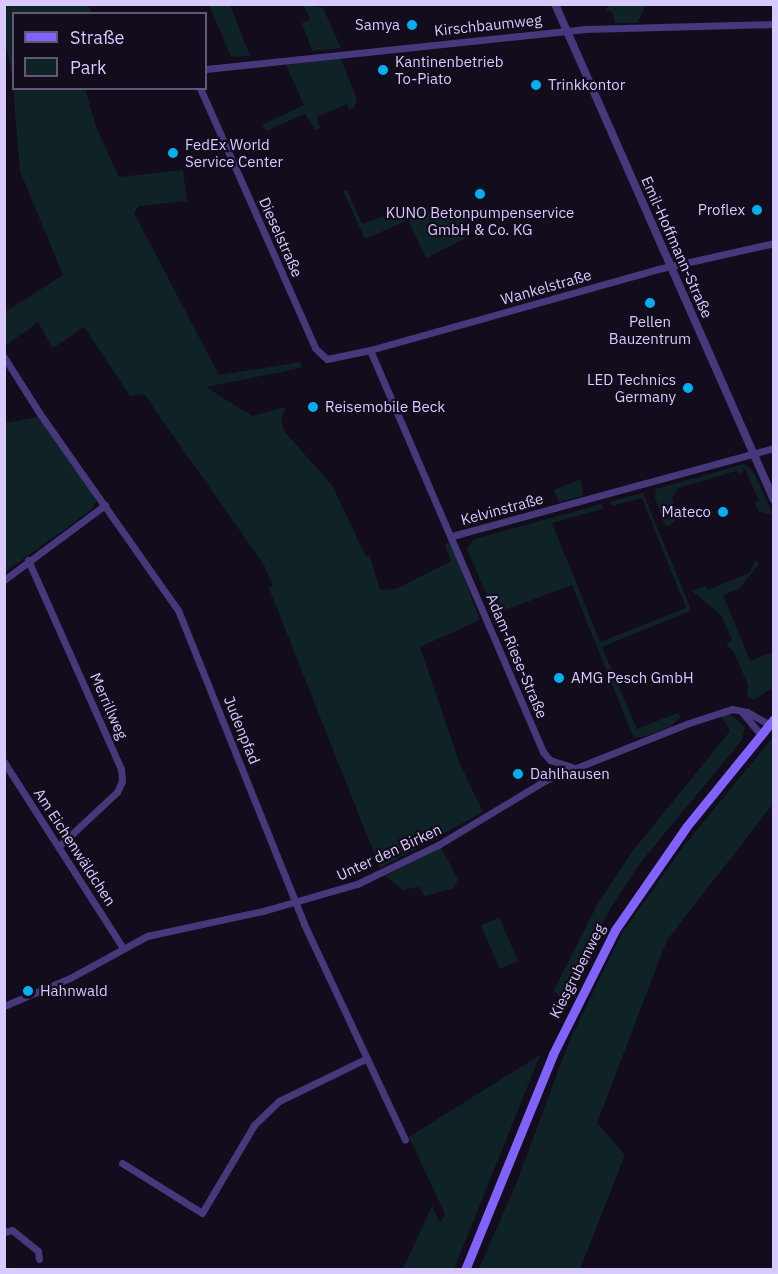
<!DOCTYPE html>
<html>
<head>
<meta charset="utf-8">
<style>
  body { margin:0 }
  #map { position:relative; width:778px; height:1274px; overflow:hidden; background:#120c1d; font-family:"IBM Plex Sans",sans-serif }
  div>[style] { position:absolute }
  .green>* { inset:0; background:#0f2327 }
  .minor>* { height:7px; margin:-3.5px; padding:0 3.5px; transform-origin:3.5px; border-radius:3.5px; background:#46387b }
  .tertiary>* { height:8px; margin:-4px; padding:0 4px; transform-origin:4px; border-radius:4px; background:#46387b }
  .secondary>* { height:9px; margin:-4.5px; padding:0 4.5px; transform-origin:4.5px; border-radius:4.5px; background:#8162fc }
  .dots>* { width:16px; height:16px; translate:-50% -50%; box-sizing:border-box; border:3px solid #120c1d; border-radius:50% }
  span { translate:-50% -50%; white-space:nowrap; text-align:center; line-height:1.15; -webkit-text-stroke:4.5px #120c1d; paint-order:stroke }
  .poi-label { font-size:15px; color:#d8c9fe }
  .right { translate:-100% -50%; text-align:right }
  .left { translate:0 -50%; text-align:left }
  .street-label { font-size:15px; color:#d8c9fe }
  .frame { position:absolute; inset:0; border:6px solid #d8c9fe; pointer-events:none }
  .legend { position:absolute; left:12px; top:12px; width:195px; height:78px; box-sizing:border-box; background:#120c1d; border:2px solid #615877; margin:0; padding:8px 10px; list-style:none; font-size:18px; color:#d8c9fe }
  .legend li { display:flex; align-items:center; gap:12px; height:30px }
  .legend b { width:30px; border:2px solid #615877 }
</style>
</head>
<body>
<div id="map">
  <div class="green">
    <i style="clip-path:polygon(609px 4px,646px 4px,646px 5px,637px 23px,615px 23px,612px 12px,606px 10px)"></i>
    <i style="clip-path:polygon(4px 5px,88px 5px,92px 13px,14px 14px,14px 88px,85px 89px,97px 129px,119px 177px,183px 170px,187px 201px,139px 206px,134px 213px,219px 375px,301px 362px,301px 368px,206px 387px,252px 416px,286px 407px,281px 418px,284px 431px,332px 485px,366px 557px,370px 556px,380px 590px,396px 589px,451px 561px,445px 546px,449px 542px,459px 563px,480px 620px,420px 647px,459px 762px,483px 812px,380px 868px,269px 588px,273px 586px,264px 565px,144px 394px,130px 396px,84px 327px,53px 348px,38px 322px,5px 346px,5px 312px,63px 275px,20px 171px,12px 75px,5px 39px)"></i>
    <i style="clip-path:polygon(209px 5px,230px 5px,250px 56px,231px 57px)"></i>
    <i style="clip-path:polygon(304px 5px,323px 8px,341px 48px,312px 51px,302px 23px,310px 20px)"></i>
    <i style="clip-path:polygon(341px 59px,357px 100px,354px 108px,349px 110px,347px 104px,317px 117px,320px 128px,316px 131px,305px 114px,266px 131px,262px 125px,304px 105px,286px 65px)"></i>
    <i style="clip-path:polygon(347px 190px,362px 224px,396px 212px,426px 209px,438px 217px,458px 211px,470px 236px,426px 258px,408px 220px,365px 239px,343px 191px)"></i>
    <i style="clip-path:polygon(38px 417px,97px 500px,91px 510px,5px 572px,5px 423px)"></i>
    <i style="clip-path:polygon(744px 464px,754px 472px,773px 515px,759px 512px,755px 503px,759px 501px,744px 467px,742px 474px,736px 471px,678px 488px,672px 498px,679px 518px,666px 527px,655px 498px,656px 489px)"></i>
    <i style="clip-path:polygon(581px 479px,583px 496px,559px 502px,554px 490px)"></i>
    <i style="clip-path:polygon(643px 493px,690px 607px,690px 611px,602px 647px,637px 729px,677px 713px,681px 717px,670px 727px,643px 737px,634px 737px,631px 731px,572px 585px,495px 614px,467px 549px,474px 539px,602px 504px,602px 509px,552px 523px,600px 642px,686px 608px,642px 498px,612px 506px,611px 501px)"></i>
    <i style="clip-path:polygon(756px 560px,759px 564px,739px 589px,723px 595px,750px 661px,773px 652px,773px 688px,753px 700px,747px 696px,748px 685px,734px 652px,726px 645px,732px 640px,721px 615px,692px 591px,706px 586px,708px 590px,749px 573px)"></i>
    <i style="clip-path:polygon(507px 633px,541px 718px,539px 720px,503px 635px)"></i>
    <i style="clip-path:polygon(730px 714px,745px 727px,742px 740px,641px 862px,611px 907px,563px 1000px,554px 990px,597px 905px,632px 852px,730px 731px,721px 716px)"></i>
    <i style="clip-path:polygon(773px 737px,773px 804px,667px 940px,597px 1123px,625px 1155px,580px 1269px,479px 1269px,516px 1184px,569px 1042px,622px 933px,683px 847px)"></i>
    <i style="clip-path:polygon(441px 848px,458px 879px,454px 888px,425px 896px,419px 887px,403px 890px,385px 876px)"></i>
    <i style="clip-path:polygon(499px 917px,518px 961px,500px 969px,481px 926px)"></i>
    <i style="clip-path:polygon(540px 1055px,454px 1269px,403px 1269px,432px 1206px,440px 1223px,445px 1214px,409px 1137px)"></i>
  </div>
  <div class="minor">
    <i style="left:206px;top:69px;width:382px;rotate:-6deg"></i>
    <i style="left:586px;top:29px;width:188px;rotate:-1.5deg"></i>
    <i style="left:200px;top:88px;width:284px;rotate:66.1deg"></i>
    <i style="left:315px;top:348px;width:16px;rotate:43deg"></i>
    <i style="left:327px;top:359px;width:44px;rotate:-11.8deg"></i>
    <i style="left:370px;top:350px;width:299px;rotate:-15.7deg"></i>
    <i style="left:658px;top:269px;width:119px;rotate:-12.6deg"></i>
    <i style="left:370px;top:350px;width:438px;rotate:66.7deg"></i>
    <i style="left:543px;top:752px;width:11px;rotate:49deg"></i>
    <i style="left:550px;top:760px;width:25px;rotate:18deg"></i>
    <i style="left:4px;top:357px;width:67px;rotate:57.7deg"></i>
    <i style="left:40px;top:414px;width:240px;rotate:54.9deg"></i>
    <i style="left:178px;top:610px;width:338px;rotate:68.1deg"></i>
    <i style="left:304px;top:924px;width:238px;rotate:64.9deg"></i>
    <i style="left:452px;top:536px;width:334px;rotate:-15.3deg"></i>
    <i style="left:28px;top:560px;width:229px;rotate:66deg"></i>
    <i style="left:121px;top:769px;width:12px;rotate:85deg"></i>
    <i style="left:122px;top:781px;width:12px;rotate:114deg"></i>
    <i style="left:117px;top:792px;width:79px;rotate:137deg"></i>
    <i style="left:4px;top:580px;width:126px;rotate:-36.6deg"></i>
    <i style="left:741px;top:711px;width:31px;rotate:50deg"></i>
    <i style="left:4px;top:762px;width:221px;rotate:57.4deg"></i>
    <i style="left:4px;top:1006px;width:72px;rotate:-23deg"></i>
    <i style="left:70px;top:978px;width:88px;rotate:-28.6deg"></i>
    <i style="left:147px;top:936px;width:119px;rotate:-12.2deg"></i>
    <i style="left:263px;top:911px;width:98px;rotate:-16deg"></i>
    <i style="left:357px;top:884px;width:90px;rotate:-25.7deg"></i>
    <i style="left:438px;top:845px;width:126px;rotate:-31deg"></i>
    <i style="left:546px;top:780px;width:154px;rotate:-21.7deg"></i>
    <i style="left:689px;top:723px;width:45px;rotate:-18deg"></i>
    <i style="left:732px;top:709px;width:15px;rotate:11deg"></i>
    <i style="left:747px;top:712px;width:25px;rotate:29deg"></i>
    <i style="left:122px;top:1163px;width:94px;rotate:32deg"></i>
    <i style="left:202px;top:1213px;width:102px;rotate:-59.4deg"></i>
    <i style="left:254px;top:1125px;width:35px;rotate:-44deg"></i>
    <i style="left:279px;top:1101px;width:98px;rotate:-26deg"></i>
    <i style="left:4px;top:1232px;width:8px;rotate:-14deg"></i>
    <i style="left:12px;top:1230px;width:33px;rotate:39deg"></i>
    <i style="left:38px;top:1251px;width:8px;rotate:83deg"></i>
  </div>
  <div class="tertiary">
    <i style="left:555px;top:4px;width:542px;rotate:66.18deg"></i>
  </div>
  <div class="secondary">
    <i style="left:465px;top:1270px;width:233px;rotate:-67.8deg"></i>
    <i style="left:553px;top:1054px;width:139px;rotate:-63.4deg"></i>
    <i style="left:615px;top:930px;width:126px;rotate:-55.3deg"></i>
    <i style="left:687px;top:826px;width:138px;rotate:-50.9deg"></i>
  </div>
  <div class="dots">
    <i style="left:412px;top:25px;background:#04aeef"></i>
    <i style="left:383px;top:70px;background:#04aeef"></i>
    <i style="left:536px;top:85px;background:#04aeef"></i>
    <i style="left:173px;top:153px;background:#04aeef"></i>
    <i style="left:480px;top:194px;background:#04aeef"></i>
    <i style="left:757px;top:210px;background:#04aeef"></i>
    <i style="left:650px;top:303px;background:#04aeef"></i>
    <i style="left:688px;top:388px;background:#04aeef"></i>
    <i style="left:313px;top:407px;background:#04aeef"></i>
    <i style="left:723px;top:512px;background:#04aeef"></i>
    <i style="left:559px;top:678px;background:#04aeef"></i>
    <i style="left:518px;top:774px;background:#04aeef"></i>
    <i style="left:28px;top:991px;background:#04aeef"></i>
  </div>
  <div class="poi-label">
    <span class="right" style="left:400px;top:25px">Samya</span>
    <span class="left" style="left:395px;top:70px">Kantinenbetrieb<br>To-Piato</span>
    <span class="left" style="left:548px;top:85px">Trinkkontor</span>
    <span class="left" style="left:185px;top:153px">FedEx World<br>Service Center</span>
    <span class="right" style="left:745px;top:210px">Proflex</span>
    <span style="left:480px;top:221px">KUNO Betonpumpenservice<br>GmbH &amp; Co. KG</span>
    <span style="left:650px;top:330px">Pellen<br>Bauzentrum</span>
    <span class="right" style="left:676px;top:388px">LED Technics<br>Germany</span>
    <span class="left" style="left:325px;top:407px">Reisemobile Beck</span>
    <span class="right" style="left:711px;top:512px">Mateco</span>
    <span class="left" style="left:571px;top:678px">AMG Pesch GmbH</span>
    <span class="left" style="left:530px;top:774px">Dahlhausen</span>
    <span class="left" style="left:40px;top:991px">Hahnwald</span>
  </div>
  <div class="street-label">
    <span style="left:488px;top:25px;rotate:-6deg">Kirschbaumweg</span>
    <span style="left:281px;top:237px;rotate:66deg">Dieselstraße</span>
    <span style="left:677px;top:247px;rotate:66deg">Emil-Hoffmann-Straße</span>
    <span style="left:546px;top:287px;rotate:-16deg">Wankelstraße</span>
    <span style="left:502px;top:509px;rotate:-15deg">Kelvinstraße</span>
    <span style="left:517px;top:656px;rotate:67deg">Adam-Riese-Straße</span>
    <span style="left:109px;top:706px;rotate:66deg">Merrillweg</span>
    <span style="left:242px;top:730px;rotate:68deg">Judenpfad</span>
    <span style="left:75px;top:847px;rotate:57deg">Am Eichenwäldchen</span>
    <span style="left:389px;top:852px;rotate:-25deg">Unter den Birken</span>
    <span style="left:577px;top:971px;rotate:-63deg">Kiesgrubenweg</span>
  </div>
  <div class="frame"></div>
  <ul class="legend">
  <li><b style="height:8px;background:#8162fc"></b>Straße</li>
  <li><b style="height:16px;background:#0f2327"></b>Park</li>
  </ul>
</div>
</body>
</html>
